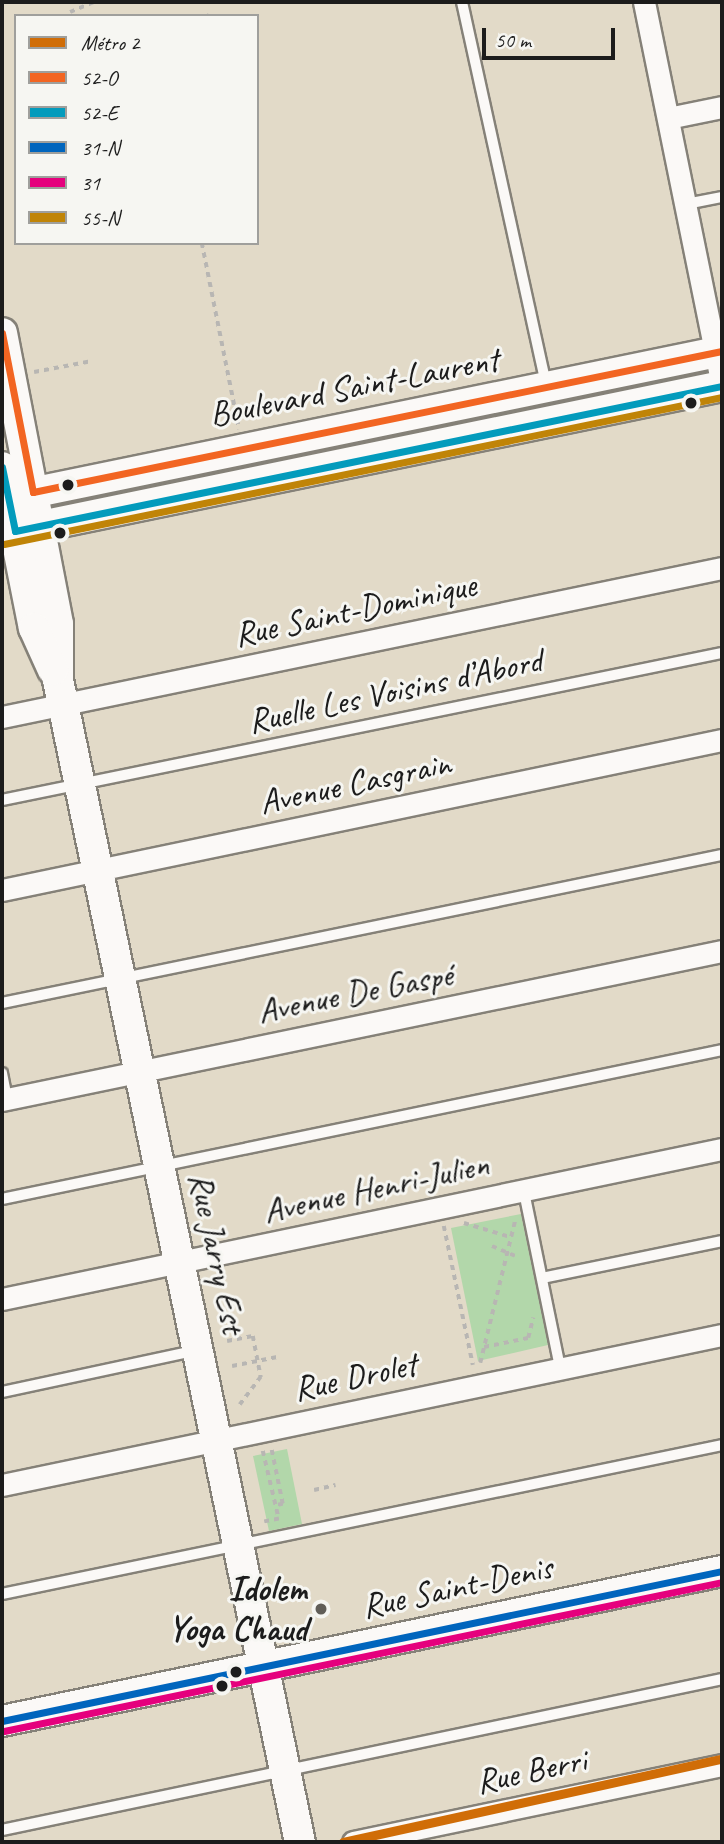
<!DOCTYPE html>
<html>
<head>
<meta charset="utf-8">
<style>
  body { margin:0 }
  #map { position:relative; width:724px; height:1844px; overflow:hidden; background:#e2dac8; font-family:Caveat,sans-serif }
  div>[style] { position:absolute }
  .green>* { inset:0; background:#b2d7aa }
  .path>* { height:3.5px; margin-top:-1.75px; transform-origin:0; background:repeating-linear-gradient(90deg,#b8b6b3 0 5px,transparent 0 10px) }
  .roads { filter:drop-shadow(2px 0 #858178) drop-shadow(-2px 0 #858178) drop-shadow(0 2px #858178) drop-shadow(0 -2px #858178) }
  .lane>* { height:10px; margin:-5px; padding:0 5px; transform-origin:5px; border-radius:5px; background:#fbf9f7 }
  .street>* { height:21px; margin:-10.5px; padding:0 10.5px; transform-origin:10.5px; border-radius:10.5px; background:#fbf9f7 }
  .secondary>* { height:30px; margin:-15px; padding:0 15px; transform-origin:15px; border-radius:15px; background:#fbf9f7 }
  .bus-1>* { height:7px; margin:-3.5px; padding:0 3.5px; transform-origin:3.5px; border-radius:3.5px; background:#f26522 }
  .bus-2>* { height:7px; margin:-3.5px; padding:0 3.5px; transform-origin:3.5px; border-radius:3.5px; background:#039bbc }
  .bus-3>* { height:7px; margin:-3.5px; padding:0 3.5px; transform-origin:3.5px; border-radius:3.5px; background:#0065bd }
  .bus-4>* { height:7px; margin:-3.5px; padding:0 3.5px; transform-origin:3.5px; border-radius:3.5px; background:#e5007d }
  .bus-5>* { height:7px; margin:-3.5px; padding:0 3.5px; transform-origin:3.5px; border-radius:3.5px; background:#c08407 }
  .metro-1>* { height:9px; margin:-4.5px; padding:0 4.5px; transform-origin:4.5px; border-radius:4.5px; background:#d06d07 }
  .dots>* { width:19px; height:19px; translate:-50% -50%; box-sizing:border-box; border:4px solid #f6f6f2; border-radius:50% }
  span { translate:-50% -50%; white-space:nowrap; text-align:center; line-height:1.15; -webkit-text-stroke:6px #f6f6f2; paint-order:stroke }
  .street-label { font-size:35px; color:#1c1c1c }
  .poi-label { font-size:35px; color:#1c1c1c; font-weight:700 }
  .right { translate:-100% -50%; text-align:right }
  .frame { position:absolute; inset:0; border:4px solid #1c1c1c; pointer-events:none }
  .legend { position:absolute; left:14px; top:14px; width:245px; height:231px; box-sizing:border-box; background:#f6f6f2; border:2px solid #9f9f9c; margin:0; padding:9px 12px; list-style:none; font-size:21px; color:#1c1c1c }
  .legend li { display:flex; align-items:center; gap:14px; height:35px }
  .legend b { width:35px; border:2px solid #9f9f9c }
  .scale { position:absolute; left:482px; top:28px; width:133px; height:32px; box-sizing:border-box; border:4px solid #1c1c1c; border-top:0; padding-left:9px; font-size:21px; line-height:24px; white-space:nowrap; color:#1c1c1c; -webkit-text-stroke:5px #f6f6f2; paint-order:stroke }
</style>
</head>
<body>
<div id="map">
  <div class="green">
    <i style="clip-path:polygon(689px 373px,690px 378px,277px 462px,276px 457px)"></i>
    <i style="clip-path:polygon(521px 1214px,548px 1345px,478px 1361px,451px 1228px)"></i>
    <i style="clip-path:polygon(287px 1449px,302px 1524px,269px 1531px,253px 1456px)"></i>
  </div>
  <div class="path">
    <i style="left:70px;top:12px;width:26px;rotate:-23deg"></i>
    <i style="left:207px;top:16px;width:2px;rotate:-27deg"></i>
    <i style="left:202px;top:243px;width:190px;rotate:78.7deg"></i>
    <i style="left:34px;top:372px;width:59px;rotate:-10.7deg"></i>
    <i style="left:464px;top:1223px;width:48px;rotate:16.9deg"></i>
    <i style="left:444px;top:1226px;width:142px;rotate:78.2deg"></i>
    <i style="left:492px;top:1246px;width:25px;rotate:23deg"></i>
    <i style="left:227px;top:1341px;width:26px;rotate:-11deg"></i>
    <i style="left:253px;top:1336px;width:42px;rotate:79deg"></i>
    <i style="left:261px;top:1377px;width:35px;rotate:127deg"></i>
    <i style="left:484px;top:1347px;width:45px;rotate:-11.6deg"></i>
    <i style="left:528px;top:1338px;width:21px;rotate:-76deg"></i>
    <i style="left:480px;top:1363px;width:147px;rotate:-76.2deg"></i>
    <i style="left:232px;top:1366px;width:46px;rotate:-11.3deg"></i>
    <i style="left:272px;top:1450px;width:55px;rotate:78.5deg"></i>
    <i style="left:283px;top:1504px;width:8px;rotate:166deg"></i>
    <i style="left:263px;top:1451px;width:70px;rotate:76.8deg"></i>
    <i style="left:279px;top:1519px;width:15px;rotate:169deg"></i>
    <i style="left:314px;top:1490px;width:22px;rotate:-13deg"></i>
  </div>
  <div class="roads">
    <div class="lane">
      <i style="left:462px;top:2px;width:392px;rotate:77.6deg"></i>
      <i style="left:686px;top:204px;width:37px;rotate:-11deg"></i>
      <i style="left:2px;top:800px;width:735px;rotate:-11.54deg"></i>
      <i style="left:2px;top:1003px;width:735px;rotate:-11.62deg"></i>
      <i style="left:2px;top:1073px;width:26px;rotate:79deg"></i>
      <i style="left:524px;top:1192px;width:180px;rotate:78.4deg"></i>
      <i style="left:2px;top:1199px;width:735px;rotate:-11.69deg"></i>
      <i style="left:542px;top:1278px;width:184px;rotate:-11.6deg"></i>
      <i style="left:2px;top:1392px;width:196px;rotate:-12.1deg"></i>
      <i style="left:2px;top:1594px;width:735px;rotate:-11.69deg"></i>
      <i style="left:2px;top:1830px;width:736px;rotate:-11.84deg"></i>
    </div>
    <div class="street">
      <i style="left:644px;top:2px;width:392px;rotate:78.5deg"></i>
      <i style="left:668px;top:118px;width:55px;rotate:-11.5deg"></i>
      <i style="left:2px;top:717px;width:735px;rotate:-11.69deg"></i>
      <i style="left:2px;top:890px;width:735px;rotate:-11.77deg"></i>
      <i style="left:2px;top:1100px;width:735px;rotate:-11.69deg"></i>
      <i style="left:2px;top:1299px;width:735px;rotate:-11.77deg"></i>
      <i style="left:2px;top:1485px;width:735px;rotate:-11.77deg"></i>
      <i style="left:353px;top:1842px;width:377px;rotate:-11.8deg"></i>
    </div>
    <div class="secondary">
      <i style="left:2px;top:333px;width:296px;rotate:79.1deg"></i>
      <i style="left:58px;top:624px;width:56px;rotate:90deg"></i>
      <i style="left:58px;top:680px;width:1187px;rotate:78.24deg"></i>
      <i style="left:2px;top:467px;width:164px;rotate:78.8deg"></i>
      <i style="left:34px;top:628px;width:46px;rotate:65.7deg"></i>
      <i style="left:2px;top:499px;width:735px;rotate:-11.62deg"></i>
      <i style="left:2px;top:534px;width:735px;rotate:-11.62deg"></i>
      <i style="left:2px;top:1721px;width:735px;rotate:-11.77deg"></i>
    </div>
  </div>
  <div class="bus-1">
    <i style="left:2px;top:333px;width:162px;rotate:79deg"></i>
    <i style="left:33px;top:492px;width:703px;rotate:-11.57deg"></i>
  </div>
  <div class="bus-2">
    <i style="left:2px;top:467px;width:65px;rotate:78.5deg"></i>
    <i style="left:15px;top:531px;width:722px;rotate:-11.59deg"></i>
  </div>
  <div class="bus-3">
    <i style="left:2px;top:1721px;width:735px;rotate:-11.77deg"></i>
  </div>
  <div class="bus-4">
    <i style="left:4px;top:1731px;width:733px;rotate:-11.72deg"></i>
  </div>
  <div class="bus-5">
    <i style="left:4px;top:544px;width:733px;rotate:-11.57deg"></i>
  </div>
  <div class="metro-1">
    <i style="left:343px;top:1842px;width:388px;rotate:-12.4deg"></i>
  </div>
  <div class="dots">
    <i style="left:691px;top:403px;background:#1c1c1c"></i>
    <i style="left:68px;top:485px;background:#1c1c1c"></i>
    <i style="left:60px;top:533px;background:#1c1c1c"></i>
    <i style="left:321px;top:1609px;background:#615e58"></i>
    <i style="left:236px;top:1672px;background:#1c1c1c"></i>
    <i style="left:222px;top:1686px;background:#1c1c1c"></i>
  </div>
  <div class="street-label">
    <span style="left:354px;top:387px;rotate:-11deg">Boulevard Saint-Laurent</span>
    <span style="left:355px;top:610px;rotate:-12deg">Rue Saint-Dominique</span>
    <span style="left:395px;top:691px;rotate:-12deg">Ruelle Les Voisins d’Abord</span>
    <span style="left:355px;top:783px;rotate:-12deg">Avenue Casgrain</span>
    <span style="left:355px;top:993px;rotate:-11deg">Avenue De Gaspé</span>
    <span style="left:376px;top:1188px;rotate:-12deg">Avenue Henri-Julien</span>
    <span style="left:217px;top:1253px;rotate:78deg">Rue Jarry Est</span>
    <span style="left:355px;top:1377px;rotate:-12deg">Rue Drolet</span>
    <span style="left:457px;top:1587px;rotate:-12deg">Rue Saint-Denis</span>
    <span style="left:531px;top:1771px;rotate:-12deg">Rue Berri</span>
  </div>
  <div class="poi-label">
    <span class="right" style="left:307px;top:1609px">Idolem<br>Yoga Chaud</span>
  </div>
  <div class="frame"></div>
  <ul class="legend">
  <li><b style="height:9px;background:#d06d07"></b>Métro 2</li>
  <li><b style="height:9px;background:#f26522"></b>52-O</li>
  <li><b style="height:9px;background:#039bbc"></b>52-E</li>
  <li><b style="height:9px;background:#0065bd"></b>31-N</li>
  <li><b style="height:9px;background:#e5007d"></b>31</li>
  <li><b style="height:9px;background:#c08407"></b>55-N</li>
  </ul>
  <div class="scale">50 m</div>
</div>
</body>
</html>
